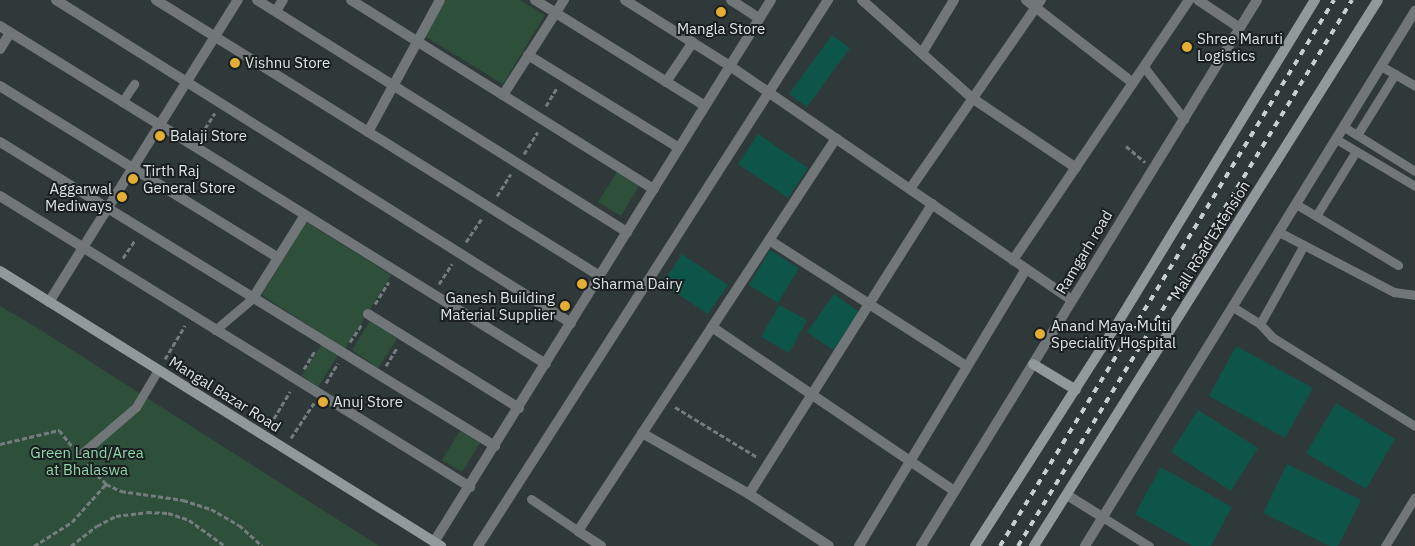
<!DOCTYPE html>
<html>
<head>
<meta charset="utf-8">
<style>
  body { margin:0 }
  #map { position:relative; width:1415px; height:546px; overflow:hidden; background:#2f393a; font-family:"IBM Plex Sans",sans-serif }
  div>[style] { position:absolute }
  .green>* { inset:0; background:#2e503a }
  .building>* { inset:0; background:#0e5549 }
  .path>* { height:3px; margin-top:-1.5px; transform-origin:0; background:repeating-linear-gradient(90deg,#747d7e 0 5px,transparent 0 7.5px) }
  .lane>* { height:9px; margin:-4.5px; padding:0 4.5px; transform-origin:4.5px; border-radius:4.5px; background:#717678 }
  .street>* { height:10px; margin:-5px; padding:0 5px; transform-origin:5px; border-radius:5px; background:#717678 }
  .secondary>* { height:10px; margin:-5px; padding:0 5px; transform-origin:5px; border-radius:5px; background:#92999c }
  .rail>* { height:4px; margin-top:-2px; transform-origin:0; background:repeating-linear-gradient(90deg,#c8cfd0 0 6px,transparent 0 12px) }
  .dots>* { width:14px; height:14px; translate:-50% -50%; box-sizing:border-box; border:2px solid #1a1f20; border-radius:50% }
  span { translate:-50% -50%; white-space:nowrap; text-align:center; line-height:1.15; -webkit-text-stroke:4px #1a1f20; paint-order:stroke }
  .poi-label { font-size:15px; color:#dee5e5 }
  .left { translate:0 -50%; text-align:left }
  .right { translate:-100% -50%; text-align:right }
  .street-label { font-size:15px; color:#dee5e5 }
  .park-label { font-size:15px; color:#90d8a8 }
</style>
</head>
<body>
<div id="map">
  <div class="green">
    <i style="clip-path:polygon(446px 0,520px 0,545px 15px,503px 84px,424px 36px)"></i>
    <i style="clip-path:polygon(617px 172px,639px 186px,621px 216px,598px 202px)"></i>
    <i style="clip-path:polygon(306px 222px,391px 275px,345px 349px,262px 295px)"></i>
    <i style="clip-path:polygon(0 306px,39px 329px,379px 546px,0 546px)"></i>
    <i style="clip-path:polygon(370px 321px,397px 339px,378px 368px,352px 350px)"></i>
    <i style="clip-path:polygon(322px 344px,338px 355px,318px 387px,302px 376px)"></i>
    <i style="clip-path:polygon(460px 431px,480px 443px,462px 472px,442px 460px)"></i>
  </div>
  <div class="building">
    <i style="clip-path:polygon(832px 35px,850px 48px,807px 107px,789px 94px)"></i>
    <i style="clip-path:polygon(758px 134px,808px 168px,788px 198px,738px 164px)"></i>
    <i style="clip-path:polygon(770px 250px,799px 268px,778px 303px,749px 285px)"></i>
    <i style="clip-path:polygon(682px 254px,728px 285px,708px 314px,662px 284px)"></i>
    <i style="clip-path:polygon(834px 294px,859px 312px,833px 350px,807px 332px)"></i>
    <i style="clip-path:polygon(779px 305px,807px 320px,789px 353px,761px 337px)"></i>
    <i style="clip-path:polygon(1236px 346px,1313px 388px,1285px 438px,1209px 396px)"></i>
    <i style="clip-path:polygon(1336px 403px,1395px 439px,1366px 489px,1306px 453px)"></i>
    <i style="clip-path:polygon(1198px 410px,1258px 448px,1231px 491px,1171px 452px)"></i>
    <i style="clip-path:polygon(1287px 464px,1361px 500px,1338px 546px,1329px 546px,1263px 513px)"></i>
    <i style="clip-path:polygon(1161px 467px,1232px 507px,1211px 546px,1192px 546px,1135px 514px)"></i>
  </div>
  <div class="path">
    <i style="left:546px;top:106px;width:21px;rotate:-59deg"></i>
    <i style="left:201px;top:135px;width:26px;rotate:-58deg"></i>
    <i style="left:1126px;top:146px;width:25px;rotate:40deg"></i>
    <i style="left:524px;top:154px;width:26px;rotate:-58deg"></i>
    <i style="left:497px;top:196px;width:26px;rotate:-58deg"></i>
    <i style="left:466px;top:242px;width:29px;rotate:-56deg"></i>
    <i style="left:123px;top:258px;width:22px;rotate:-56deg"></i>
    <i style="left:439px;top:284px;width:24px;rotate:-57deg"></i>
    <i style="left:375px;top:304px;width:26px;rotate:-58deg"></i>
    <i style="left:350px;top:342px;width:22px;rotate:-56deg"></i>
    <i style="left:165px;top:359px;width:39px;rotate:-59deg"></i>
    <i style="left:386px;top:366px;width:21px;rotate:-59deg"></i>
    <i style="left:304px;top:369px;width:21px;rotate:-59deg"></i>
    <i style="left:326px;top:383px;width:23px;rotate:-59deg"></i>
    <i style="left:675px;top:407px;width:96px;rotate:31.4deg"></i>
    <i style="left:270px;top:425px;width:39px;rotate:-59deg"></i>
    <i style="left:291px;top:438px;width:42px;rotate:-56.7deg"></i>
    <i style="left:0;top:444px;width:61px;rotate:-13.3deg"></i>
    <i style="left:59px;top:430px;width:21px;rotate:51deg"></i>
    <i style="left:87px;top:464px;width:28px;rotate:46deg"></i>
    <i style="left:106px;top:484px;width:17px;rotate:25deg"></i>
    <i style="left:121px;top:491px;width:63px;rotate:8.3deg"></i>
    <i style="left:183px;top:500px;width:29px;rotate:18deg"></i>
    <i style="left:211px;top:509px;width:32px;rotate:30deg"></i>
    <i style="left:239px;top:525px;width:31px;rotate:42deg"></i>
    <i style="left:34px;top:546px;width:45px;rotate:-32.3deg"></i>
    <i style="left:72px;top:522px;width:51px;rotate:-48.2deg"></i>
    <i style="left:71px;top:546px;width:33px;rotate:-38deg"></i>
    <i style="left:97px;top:526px;width:21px;rotate:-28deg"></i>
    <i style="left:116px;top:516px;width:31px;rotate:-7deg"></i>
    <i style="left:147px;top:512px;width:21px;rotate:3deg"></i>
    <i style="left:168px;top:513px;width:22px;rotate:18deg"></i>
    <i style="left:189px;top:520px;width:44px;rotate:35.8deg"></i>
  </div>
  <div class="lane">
    <i style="left:1381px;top:66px;width:39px;rotate:30deg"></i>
    <i style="left:1144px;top:67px;width:66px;rotate:52.4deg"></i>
    <i style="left:122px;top:102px;width:22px;rotate:-56deg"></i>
    <i style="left:1344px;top:127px;width:84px;rotate:31.8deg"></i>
    <i style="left:1357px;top:135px;width:72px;rotate:-58.1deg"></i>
    <i style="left:1336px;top:139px;width:92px;rotate:30.7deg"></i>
    <i style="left:1296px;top:204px;width:119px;rotate:30.9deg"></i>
    <i style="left:1316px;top:216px;width:76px;rotate:-58.4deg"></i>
    <i style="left:1279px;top:232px;width:130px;rotate:27.6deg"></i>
    <i style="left:1394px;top:292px;width:21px;rotate:8deg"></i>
    <i style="left:1233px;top:307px;width:32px;rotate:32deg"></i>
    <i style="left:1260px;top:324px;width:18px;rotate:47deg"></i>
    <i style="left:1272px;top:337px;width:168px;rotate:31.9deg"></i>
    <i style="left:1260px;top:324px;width:90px;rotate:-60.9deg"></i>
    <i style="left:215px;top:330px;width:50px;rotate:-40.1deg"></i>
    <i style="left:80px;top:455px;width:74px;rotate:-40.6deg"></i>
    <i style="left:136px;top:407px;width:43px;rotate:-59.3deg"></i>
    <i style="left:531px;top:499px;width:57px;rotate:34.2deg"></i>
    <i style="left:1104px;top:518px;width:53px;rotate:31.9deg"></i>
    <i style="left:1385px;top:546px;width:57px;rotate:-58.5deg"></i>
  </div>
  <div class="street">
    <i style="left:56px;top:0;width:608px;rotate:32.1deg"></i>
    <i style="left:156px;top:0;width:523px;rotate:31.87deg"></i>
    <i style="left:257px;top:0;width:437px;rotate:32.1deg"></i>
    <i style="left:351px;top:0;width:357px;rotate:32deg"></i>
    <i style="left:535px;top:0;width:200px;rotate:31.9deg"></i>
    <i style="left:625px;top:0;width:124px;rotate:32.2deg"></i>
    <i style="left:730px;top:66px;width:414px;rotate:34.4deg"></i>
    <i style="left:731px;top:0;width:33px;rotate:33deg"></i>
    <i style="left:862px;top:0;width:147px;rotate:41.7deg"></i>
    <i style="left:972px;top:98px;width:125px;rotate:33.9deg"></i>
    <i style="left:1026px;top:0;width:135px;rotate:37.8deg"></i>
    <i style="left:1198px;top:0;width:50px;rotate:33.7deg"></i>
    <i style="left:276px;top:11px;width:13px;rotate:-58deg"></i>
    <i style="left:0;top:26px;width:642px;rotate:31.76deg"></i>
    <i style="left:0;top:49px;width:19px;rotate:-58deg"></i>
    <i style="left:922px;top:53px;width:62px;rotate:-58.9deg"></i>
    <i style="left:528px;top:55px;width:177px;rotate:31.6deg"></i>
    <i style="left:666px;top:82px;width:48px;rotate:-56deg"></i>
    <i style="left:0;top:86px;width:327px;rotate:31.7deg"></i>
    <i style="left:503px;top:95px;width:113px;rotate:-57.3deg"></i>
    <i style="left:368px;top:132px;width:150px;rotate:-61.4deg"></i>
    <i style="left:0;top:142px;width:581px;rotate:31.56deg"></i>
    <i style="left:910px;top:189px;width:230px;rotate:-55.3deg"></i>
    <i style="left:0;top:196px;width:553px;rotate:31.76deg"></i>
    <i style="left:769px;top:240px;width:234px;rotate:32.6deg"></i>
    <i style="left:1013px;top:260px;width:314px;rotate:-55.9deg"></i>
    <i style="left:253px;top:298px;width:98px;rotate:-57.9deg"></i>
    <i style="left:49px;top:302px;width:356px;rotate:-58deg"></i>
    <i style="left:368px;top:314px;width:178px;rotate:31.9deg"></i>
    <i style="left:712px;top:327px;width:292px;rotate:34.1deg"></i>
    <i style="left:642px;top:433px;width:123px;rotate:29.7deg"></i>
    <i style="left:749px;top:494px;width:95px;rotate:33deg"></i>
    <i style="left:749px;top:494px;width:343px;rotate:-57.7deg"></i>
    <i style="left:1067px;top:495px;width:44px;rotate:31.9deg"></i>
    <i style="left:434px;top:542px;width:638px;rotate:-58.13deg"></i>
    <i style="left:478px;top:546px;width:649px;rotate:-57.34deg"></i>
    <i style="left:601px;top:546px;width:27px;rotate:-147deg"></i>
    <i style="left:578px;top:531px;width:470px;rotate:-56.7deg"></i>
    <i style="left:859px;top:546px;width:323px;rotate:-58.9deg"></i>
    <i style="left:921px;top:546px;width:641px;rotate:-58.39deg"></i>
    <i style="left:1085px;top:546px;width:629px;rotate:-58.33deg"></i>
  </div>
  <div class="secondary">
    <i style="left:0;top:271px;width:520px;rotate:31.95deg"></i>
    <i style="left:1033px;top:364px;width:50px;rotate:31.2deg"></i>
    <i style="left:975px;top:546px;width:258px;rotate:-57.4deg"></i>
    <i style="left:1114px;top:329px;width:386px;rotate:-58.6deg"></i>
    <i style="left:1034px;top:546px;width:645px;rotate:-57.79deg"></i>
  </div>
  <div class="rail">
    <i style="left:1000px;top:546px;width:640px;rotate:-58.54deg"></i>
    <i style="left:1018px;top:546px;width:640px;rotate:-58.54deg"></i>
  </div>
  <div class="dots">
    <i style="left:721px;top:12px;background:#e4ad35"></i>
    <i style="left:1187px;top:47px;background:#e4ad35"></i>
    <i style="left:235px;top:63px;background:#e4ad35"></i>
    <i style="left:160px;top:136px;background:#e4ad35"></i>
    <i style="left:133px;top:179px;background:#e4ad35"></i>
    <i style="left:122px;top:197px;background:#e4ad35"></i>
    <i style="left:582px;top:284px;background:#e4ad35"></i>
    <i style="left:565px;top:306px;background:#e4ad35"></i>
    <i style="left:1040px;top:334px;background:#e4ad35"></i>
    <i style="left:323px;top:402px;background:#e4ad35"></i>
  </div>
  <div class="poi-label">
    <span style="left:721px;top:29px">Mangla Store</span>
    <span class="left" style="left:1197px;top:47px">Shree Maruti<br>Logistics</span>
    <span class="left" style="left:245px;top:63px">Vishnu Store</span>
    <span class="left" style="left:170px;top:136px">Balaji Store</span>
    <span class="left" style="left:143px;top:179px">Tirth Raj<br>General Store</span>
    <span class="right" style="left:112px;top:197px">Aggarwal<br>Mediways</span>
    <span class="left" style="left:592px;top:284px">Sharma Dairy</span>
    <span class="right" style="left:555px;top:306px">Ganesh Building<br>Material Supplier</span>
    <span class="left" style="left:1051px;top:334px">Anand Maya Multi<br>Speciality Hospital</span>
    <span class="left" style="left:333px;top:402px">Anuj Store</span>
  </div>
  <div class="street-label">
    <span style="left:1210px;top:240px;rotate:-58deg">Mall Road Extension</span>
    <span style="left:1084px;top:252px;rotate:-59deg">Ramgarh road</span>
    <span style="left:225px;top:394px;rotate:32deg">Mangal Bazar Road</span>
  </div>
  <div class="park-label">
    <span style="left:87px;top:461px">Green Land/Area<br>at Bhalaswa</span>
  </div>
</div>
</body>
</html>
